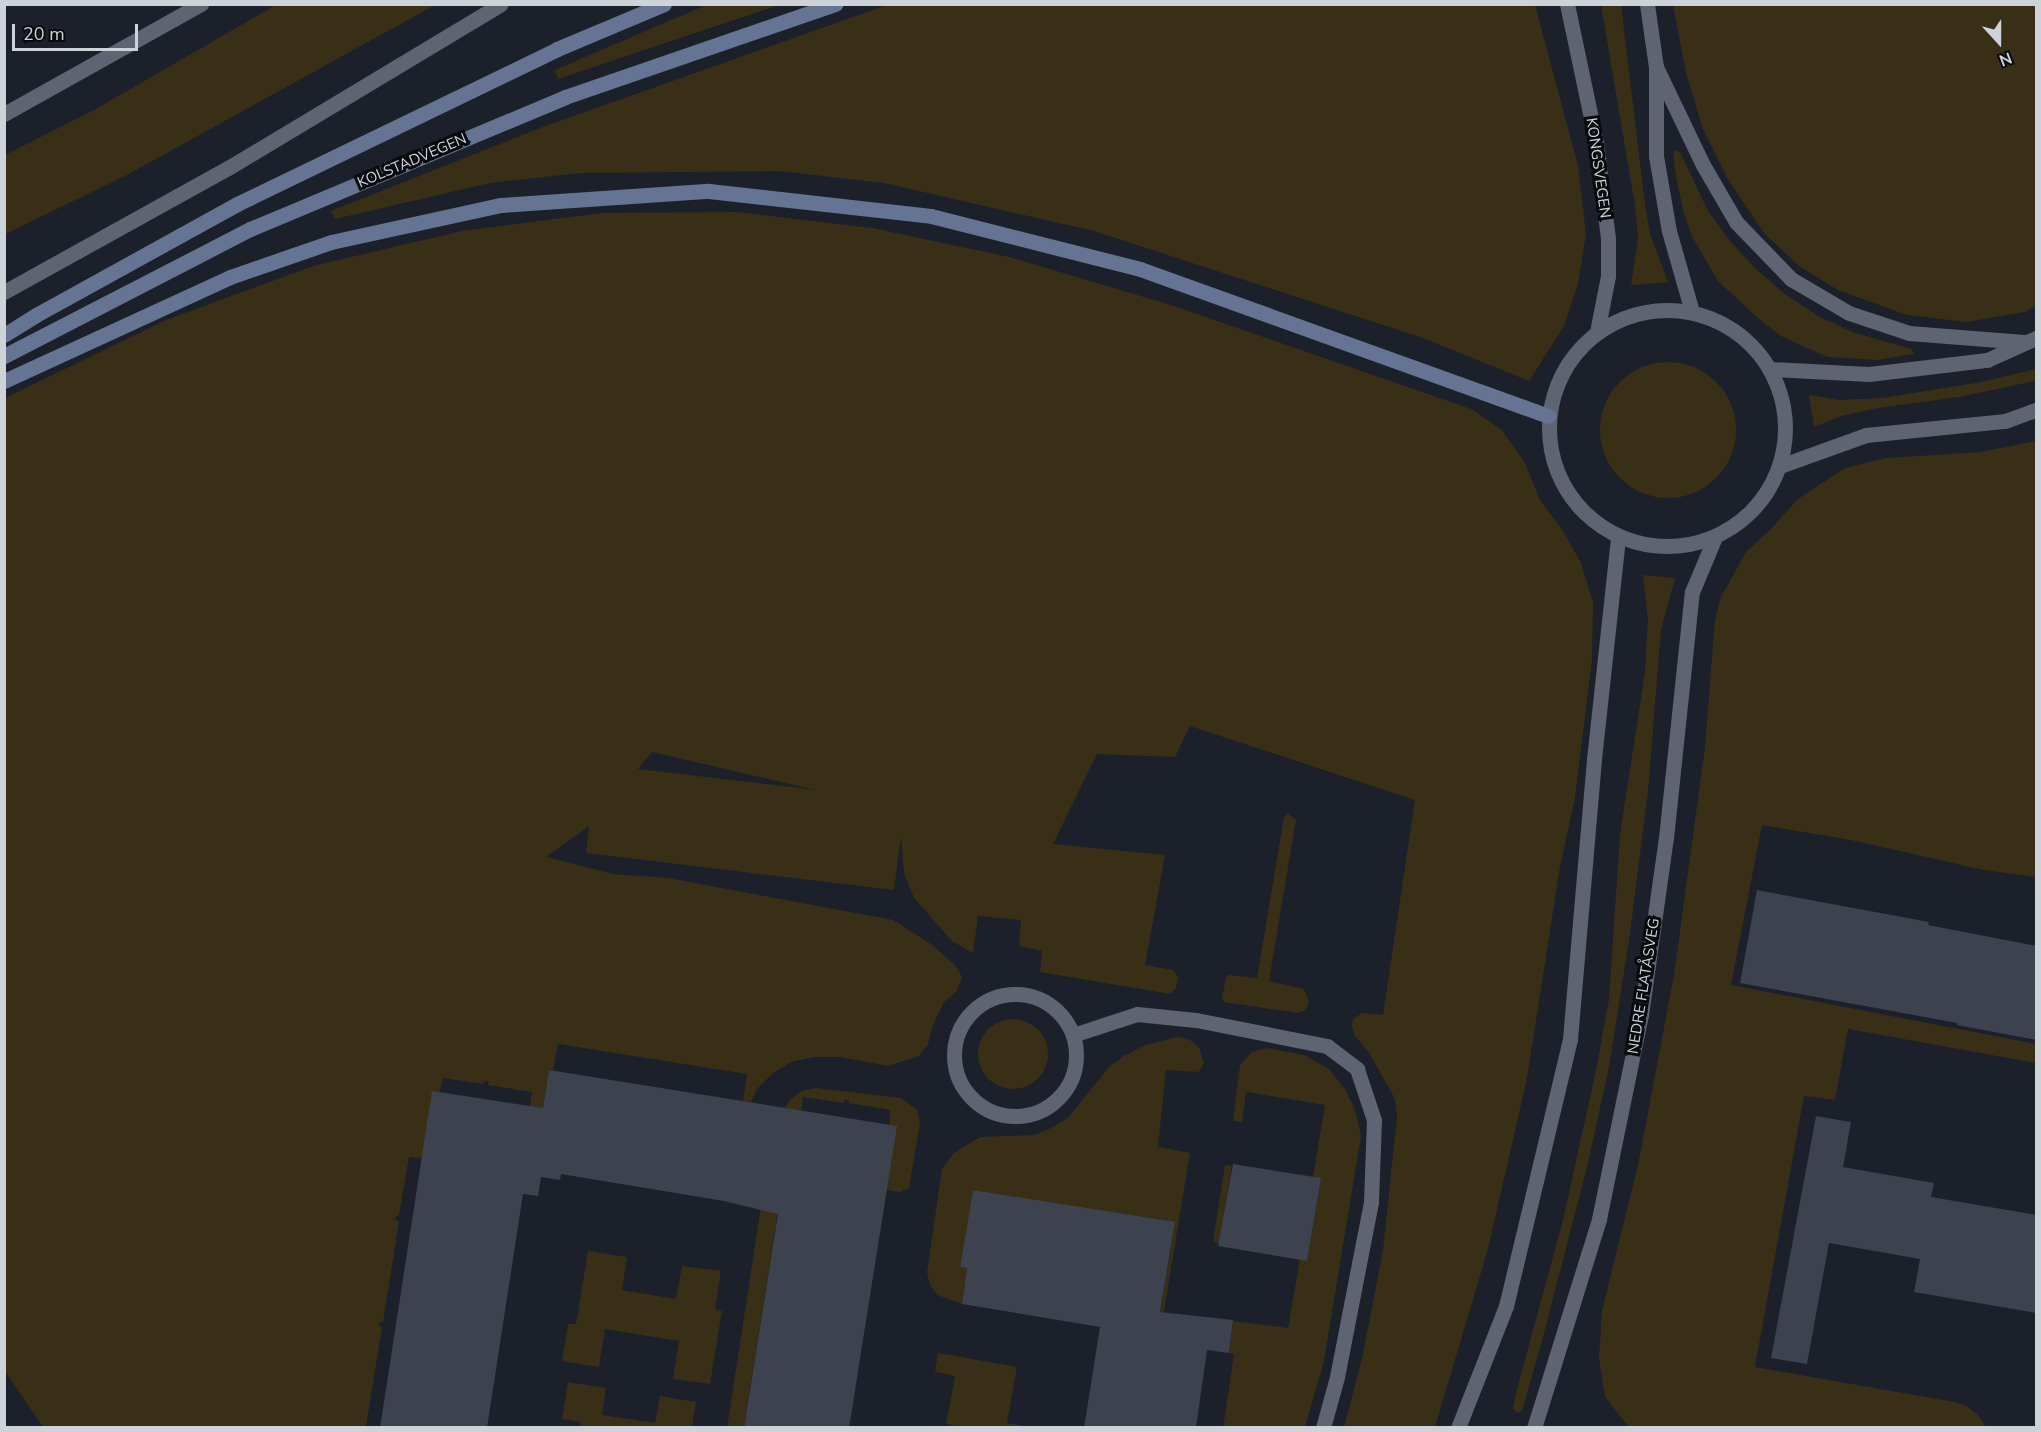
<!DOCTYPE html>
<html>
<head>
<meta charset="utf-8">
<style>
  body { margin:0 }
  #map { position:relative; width:2041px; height:1432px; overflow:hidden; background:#1b202b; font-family:"Nunito Sans",sans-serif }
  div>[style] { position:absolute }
  .green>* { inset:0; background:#392f16 }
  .round { border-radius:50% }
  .building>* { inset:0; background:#3c424e }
  .minor>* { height:15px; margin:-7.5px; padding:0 7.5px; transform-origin:7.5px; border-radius:7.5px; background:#5e6471 }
  .minor>.ring { margin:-7.5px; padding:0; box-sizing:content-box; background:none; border:15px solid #5e6471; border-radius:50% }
  .tertiary>* { height:15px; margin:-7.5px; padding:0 7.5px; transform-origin:7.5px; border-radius:7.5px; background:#5e6471 }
  .tertiary>.ring { margin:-7.5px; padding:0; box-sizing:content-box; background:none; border:15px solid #5e6471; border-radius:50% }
  .secondary>* { height:15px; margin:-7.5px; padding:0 7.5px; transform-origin:7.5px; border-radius:7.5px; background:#667493 }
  span { translate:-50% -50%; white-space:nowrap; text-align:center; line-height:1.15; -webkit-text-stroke:6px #080a0e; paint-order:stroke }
  .street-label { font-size:15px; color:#ced2d9 }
  .frame { position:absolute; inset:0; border:6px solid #ced2d9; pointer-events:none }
  .north { position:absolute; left:1969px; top:12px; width:60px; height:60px; -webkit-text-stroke:4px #080a0e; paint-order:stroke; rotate:159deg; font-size:16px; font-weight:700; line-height:24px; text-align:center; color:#ced2d9 }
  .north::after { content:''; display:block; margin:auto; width:21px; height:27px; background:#ced2d9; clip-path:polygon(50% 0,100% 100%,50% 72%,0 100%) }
  .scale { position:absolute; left:12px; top:24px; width:126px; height:27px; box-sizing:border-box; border:3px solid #ced2d9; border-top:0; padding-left:8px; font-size:18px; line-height:21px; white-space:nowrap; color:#ced2d9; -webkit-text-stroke:4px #080a0e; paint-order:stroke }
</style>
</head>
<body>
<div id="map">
  <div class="green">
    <i style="clip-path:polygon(276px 5px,435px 5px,125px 176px,5px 234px,5px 155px,94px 110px)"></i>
    <i style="clip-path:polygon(706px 5px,779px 5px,558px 79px,555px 70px)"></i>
    <i style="clip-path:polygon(1535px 5px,1578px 166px,1586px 234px,1578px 284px,1564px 326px,1529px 381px,1423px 338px,1094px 231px,884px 183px,779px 171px,580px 173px,490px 183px,335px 219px,331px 211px,540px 128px,887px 5px)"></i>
    <i style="clip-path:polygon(1601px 5px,1621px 5px,1645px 204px,1650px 234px,1668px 282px,1631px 285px,1638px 238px,1635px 206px)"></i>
    <i style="clip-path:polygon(1673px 5px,2036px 5px,2036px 306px,2025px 312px,1967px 322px,1907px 315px,1838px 290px,1799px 266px,1764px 233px,1729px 181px,1703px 129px,1686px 73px)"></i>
    <i style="clip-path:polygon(1675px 150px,1680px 152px,1708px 211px,1729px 240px,1755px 268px,1786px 295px,1820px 317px,1855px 333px,1912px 349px,1914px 354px,1877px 360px,1827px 357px,1781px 336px,1759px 319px,1718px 281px,1692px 236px,1684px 214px,1677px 182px,1673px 154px)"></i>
    <i style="clip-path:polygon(evenodd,736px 212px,872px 228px,1009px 257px,1171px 305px,1471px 409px,1502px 430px,1525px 463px,1540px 500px,1563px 531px,1581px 563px,1593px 602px,1592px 659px,1575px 798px,1560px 867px,1527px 1078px,1488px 1249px,1435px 1427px,1344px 1427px,1362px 1359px,1383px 1250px,1397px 1117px,1395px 1099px,1368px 1051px,1354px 1035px,1352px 1025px,1353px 1019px,1362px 1013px,1383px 1015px,1415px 800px,1190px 726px,1175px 757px,1097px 754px,1053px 844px,1165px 855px,1145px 965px,1173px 970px,1178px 977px,1176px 988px,1170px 994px,1040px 972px,1042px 951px,1019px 946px,1021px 920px,978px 916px,973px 953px,952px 941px,914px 898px,904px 873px,901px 836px,894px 890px,586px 853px,589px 826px,546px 857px,613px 874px,668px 878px,893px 920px,931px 944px,956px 966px,962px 977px,957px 991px,944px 1002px,933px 1025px,928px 1044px,919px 1056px,888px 1066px,841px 1057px,814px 1057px,791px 1062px,773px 1073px,757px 1089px,751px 1102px,743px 1101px,747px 1074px,558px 1044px,553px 1070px,549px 1070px,543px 1108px,530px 1106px,532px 1092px,488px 1085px,489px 1081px,484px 1081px,483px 1084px,443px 1078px,422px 1158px,409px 1157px,399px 1215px,396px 1216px,395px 1220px,399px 1221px,383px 1322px,379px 1322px,379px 1326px,382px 1327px,366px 1427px,43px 1427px,5px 1371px,5px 398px,166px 320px,313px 266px,462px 231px,602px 213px,736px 212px,652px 752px,816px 790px,817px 790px,638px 769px,652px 752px)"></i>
    <i class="round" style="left:1600px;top:362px;width:136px;height:136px"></i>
    <i style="clip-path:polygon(2036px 369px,2036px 380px,2030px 382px,1959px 397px,1878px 408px,1841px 416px,1814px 427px,1809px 395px,1839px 400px,1882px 398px,1982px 382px)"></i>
    <i style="clip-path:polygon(2036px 441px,2036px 877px,1984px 870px,1851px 840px,1762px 825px,1731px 985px,2036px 1044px,2036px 1063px,1848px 1029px,1835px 1100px,1804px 1096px,1755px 1367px,1954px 1402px,1965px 1405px,1977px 1414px,1986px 1427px,1629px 1427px,1605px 1397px,1599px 1359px,1602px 1311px,1638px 1165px,1674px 975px,1705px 747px,1715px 620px,1721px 597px,1746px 552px,1771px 529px,1798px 499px,1845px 468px,1887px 458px,1980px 452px)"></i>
    <i style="clip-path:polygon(1643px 575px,1675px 578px,1661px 630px,1648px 791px,1630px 934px,1609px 1067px,1588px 1163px,1543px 1337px,1522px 1411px,1517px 1413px,1513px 1408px,1518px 1385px,1563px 1220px,1595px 1075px,1609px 999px,1620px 834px,1645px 672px,1648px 619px)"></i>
    <i style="clip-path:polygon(1288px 814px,1296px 820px,1269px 981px,1304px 989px,1309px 1002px,1305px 1010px,1298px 1013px,1224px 1002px,1222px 998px,1226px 978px,1229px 975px,1257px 978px,1284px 817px)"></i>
    <i class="round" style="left:978px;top:1019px;width:70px;height:70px"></i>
    <i style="clip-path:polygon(1178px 1037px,1190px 1040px,1199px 1047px,1204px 1063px,1199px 1072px,1166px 1070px,1158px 1147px,1190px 1153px,1161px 1329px,1157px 1332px,1175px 1223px,973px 1190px,960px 1267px,967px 1268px,962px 1304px,937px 1295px,930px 1285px,927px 1272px,942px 1169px,954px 1153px,980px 1137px,1035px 1135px,1051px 1128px,1068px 1118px,1109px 1067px,1124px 1056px,1145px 1045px)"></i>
    <i style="clip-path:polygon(1267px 1048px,1304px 1055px,1329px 1069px,1345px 1089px,1355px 1110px,1361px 1136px,1324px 1361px,1305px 1427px,1223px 1428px,1234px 1354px,1229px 1353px,1233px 1321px,1288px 1328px,1300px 1259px,1307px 1260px,1321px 1179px,1313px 1177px,1325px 1105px,1246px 1092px,1242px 1122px,1233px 1121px,1240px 1065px,1252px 1052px)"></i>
    <i style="clip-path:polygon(816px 1088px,901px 1098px,917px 1110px,920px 1122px,909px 1188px,900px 1192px,887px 1190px,890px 1110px,849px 1103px,849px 1100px,845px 1099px,844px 1103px,803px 1097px,801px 1111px,794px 1110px,744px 1427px,727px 1428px,774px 1121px,792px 1098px,802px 1091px)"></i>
    <i style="clip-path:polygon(1225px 1165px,1232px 1166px,1219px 1243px,1213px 1242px)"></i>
    <i style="clip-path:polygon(588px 1251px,627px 1257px,622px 1290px,676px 1299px,682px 1266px,721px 1271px,715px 1309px,722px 1311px,710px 1384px,673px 1379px,679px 1341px,605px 1329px,599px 1367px,562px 1361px,568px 1324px,576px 1324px)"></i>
    <i style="clip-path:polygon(938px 1353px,1017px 1367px,1007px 1423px,1032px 1427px,963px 1428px,946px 1424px,955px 1376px,935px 1372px)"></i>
    <i style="clip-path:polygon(568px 1382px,606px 1388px,602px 1415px,655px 1423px,660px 1396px,696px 1402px,692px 1427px,580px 1427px,581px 1422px,562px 1419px)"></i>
  </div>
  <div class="building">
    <i style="clip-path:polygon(1757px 890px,1929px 922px,1928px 925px,2037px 946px,2037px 1040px,1957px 1025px,1957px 1023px,1740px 983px)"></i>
    <i style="clip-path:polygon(549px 1070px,897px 1126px,849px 1428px,744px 1428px,778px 1214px,724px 1201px,561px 1174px,560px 1180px,541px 1177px,538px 1196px,523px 1194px,487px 1428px,380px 1428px,432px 1091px,543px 1108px)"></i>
    <i style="clip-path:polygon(1816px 1116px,1851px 1122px,1843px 1167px,1934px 1183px,1931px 1197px,2037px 1215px,2037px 1313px,1914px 1292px,1920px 1259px,1829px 1243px,1807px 1364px,1771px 1358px)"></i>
    <i style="clip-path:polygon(1233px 1164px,1321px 1178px,1307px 1261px,1218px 1246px)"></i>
    <i style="clip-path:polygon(973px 1190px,1175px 1222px,1160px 1312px,1233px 1320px,1229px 1353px,1207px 1350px,1196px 1428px,1084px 1428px,1100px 1327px,962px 1304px,967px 1268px,960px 1267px)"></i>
  </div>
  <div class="minor">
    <i style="left:4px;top:114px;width:226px;rotate:-29.2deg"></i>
    <i class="ring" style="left:954px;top:994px;width:107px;height:107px"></i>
    <i style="left:1073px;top:1035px;width:67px;rotate:-18.2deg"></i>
    <i style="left:1137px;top:1014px;width:59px;rotate:5.8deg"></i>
    <i style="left:1196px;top:1020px;width:134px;rotate:11.2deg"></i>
    <i style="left:1327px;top:1046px;width:38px;rotate:37deg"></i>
    <i style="left:1357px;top:1069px;width:54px;rotate:71.6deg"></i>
    <i style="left:1374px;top:1120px;width:82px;rotate:92.1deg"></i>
    <i style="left:1371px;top:1202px;width:178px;rotate:101deg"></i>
    <i style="left:1337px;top:1377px;width:53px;rotate:105.4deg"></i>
  </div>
  <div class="tertiary">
    <i style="left:1567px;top:4px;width:141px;rotate:78.1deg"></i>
    <i style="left:1596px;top:142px;width:97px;rotate:82.9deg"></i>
    <i style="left:1608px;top:238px;width:38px;rotate:90deg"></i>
    <i style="left:1608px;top:276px;width:57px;rotate:101.1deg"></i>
    <i style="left:1647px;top:4px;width:64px;rotate:81.9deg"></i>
    <i style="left:1656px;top:67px;width:89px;rotate:90deg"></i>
    <i style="left:1656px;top:156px;width:76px;rotate:80.2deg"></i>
    <i style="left:1669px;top:231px;width:84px;rotate:74.1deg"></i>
    <i style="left:1656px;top:67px;width:109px;rotate:64.4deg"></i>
    <i style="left:1703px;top:165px;width:66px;rotate:59.9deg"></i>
    <i style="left:1736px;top:222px;width:79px;rotate:46deg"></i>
    <i style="left:1791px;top:279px;width:67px;rotate:30.4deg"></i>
    <i style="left:1849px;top:313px;width:63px;rotate:18.4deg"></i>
    <i style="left:1909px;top:333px;width:115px;rotate:4.5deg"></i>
    <i style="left:4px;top:292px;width:256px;rotate:-29deg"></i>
    <i style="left:228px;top:168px;width:318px;rotate:-31deg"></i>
    <i class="ring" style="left:1549px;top:310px;width:221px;height:221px"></i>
    <i style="left:1771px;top:369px;width:98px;rotate:2.9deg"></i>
    <i style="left:1869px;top:374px;width:119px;rotate:-6.8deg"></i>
    <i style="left:1987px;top:360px;width:54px;rotate:-24.2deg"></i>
    <i style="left:1780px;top:466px;width:91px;rotate:-19.8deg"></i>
    <i style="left:1866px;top:435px;width:140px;rotate:-5.8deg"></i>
    <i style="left:2005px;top:421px;width:33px;rotate:-20deg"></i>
    <i style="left:1458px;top:1428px;width:131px;rotate:-68.5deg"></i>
    <i style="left:1506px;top:1306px;width:275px;rotate:-76.5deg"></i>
    <i style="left:1570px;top:1039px;width:281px;rotate:-85.1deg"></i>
    <i style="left:1594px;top:759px;width:223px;rotate:-83.8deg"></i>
    <i style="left:1534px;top:1428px;width:219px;rotate:-72.7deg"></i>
    <i style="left:1599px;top:1219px;width:208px;rotate:-78.4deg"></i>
    <i style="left:1641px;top:1015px;width:179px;rotate:-82deg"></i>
    <i style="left:1666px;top:838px;width:247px;rotate:-84deg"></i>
    <i style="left:1692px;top:592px;width:60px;rotate:-67.3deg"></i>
  </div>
  <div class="secondary">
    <i style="left:4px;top:335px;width:38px;rotate:-32deg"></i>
    <i style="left:36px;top:315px;width:230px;rotate:-28.9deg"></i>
    <i style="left:237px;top:204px;width:356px;rotate:-25.8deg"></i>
    <i style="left:557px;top:49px;width:116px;rotate:-22.8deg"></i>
    <i style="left:4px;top:356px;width:277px;rotate:-27.3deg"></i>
    <i style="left:250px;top:229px;width:342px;rotate:-22.7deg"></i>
    <i style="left:565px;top:97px;width:286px;rotate:-19deg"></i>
    <i style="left:4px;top:381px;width:249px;rotate:-24.7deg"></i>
    <i style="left:230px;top:277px;width:107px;rotate:-19.1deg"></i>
    <i style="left:331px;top:242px;width:174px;rotate:-12.3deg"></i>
    <i style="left:501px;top:205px;width:208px;rotate:-3.9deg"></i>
    <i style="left:709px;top:191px;width:223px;rotate:6.4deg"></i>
    <i style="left:931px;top:216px;width:216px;rotate:14.2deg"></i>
    <i style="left:1140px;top:269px;width:434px;rotate:19.8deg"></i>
  </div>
  <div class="street-label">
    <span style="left:412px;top:161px;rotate:-23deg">KOLSTADVEGEN</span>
    <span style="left:1598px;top:168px;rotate:82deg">KONGSVEGEN</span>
    <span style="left:1644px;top:986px;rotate:-81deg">NEDRE FLATÅSVEG</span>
  </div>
  <div class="frame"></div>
  <div class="north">N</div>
  <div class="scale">20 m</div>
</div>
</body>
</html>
